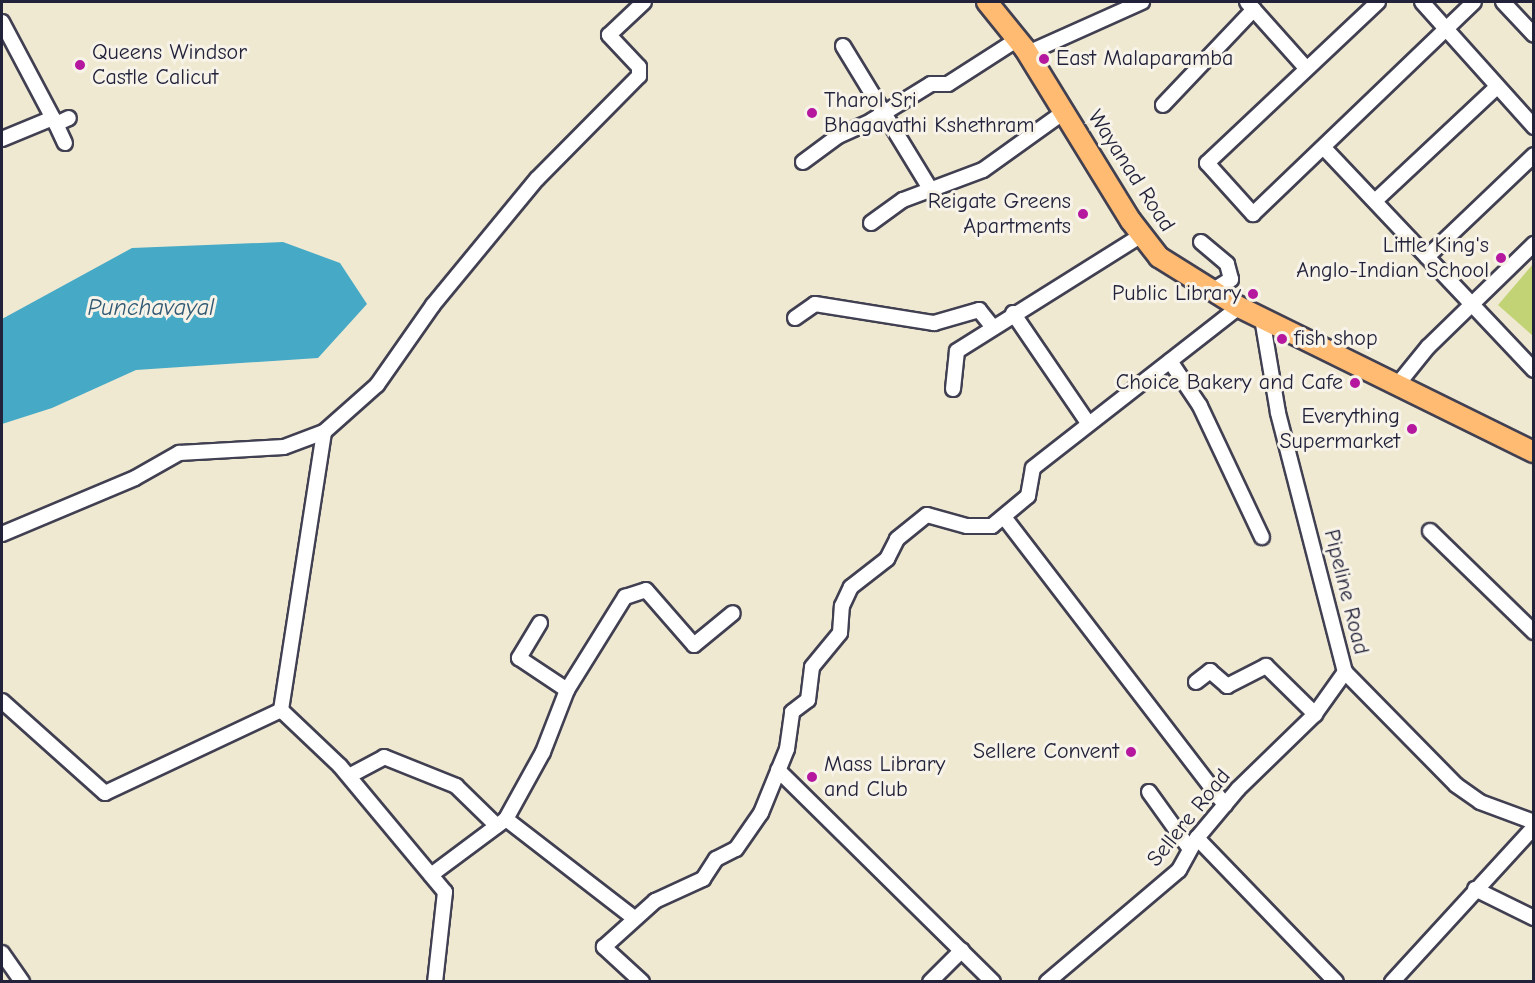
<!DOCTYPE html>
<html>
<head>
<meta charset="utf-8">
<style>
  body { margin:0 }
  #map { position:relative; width:1535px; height:983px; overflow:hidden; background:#f0e9d2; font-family:"Comic Neue",sans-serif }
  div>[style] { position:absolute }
  .green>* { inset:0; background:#c2d375 }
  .water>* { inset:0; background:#46a9c6 }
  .roads { filter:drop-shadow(2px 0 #414052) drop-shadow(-2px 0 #414052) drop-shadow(0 2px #414052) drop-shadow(0 -2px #414052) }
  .minor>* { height:14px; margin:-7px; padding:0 7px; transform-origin:7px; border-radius:7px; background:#fff }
  .highway>* { height:20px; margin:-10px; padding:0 10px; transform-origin:10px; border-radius:10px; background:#ffbb71 }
  .dots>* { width:16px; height:16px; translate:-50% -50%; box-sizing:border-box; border:3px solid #f7f3e8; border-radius:50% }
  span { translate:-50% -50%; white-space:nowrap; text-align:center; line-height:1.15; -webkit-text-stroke:6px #f7f3e8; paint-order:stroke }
  .poi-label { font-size:22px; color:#22223b }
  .left { translate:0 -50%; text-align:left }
  .right { translate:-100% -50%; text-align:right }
  .street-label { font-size:22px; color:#22223b }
  .water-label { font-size:24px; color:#305873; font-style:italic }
  .frame { position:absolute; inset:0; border:3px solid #22223b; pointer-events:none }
</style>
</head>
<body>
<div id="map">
  <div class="green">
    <i style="clip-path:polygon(1533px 264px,1534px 336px,1533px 336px,1498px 305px)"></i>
  </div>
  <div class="water">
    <i style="clip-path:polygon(283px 242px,340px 263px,367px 304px,318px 358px,136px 370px,52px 408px,2px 424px,2px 319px,132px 248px)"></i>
  </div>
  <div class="roads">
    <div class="minor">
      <i style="left:1247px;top:2px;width:89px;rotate:48.2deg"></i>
      <i style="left:1378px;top:2px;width:235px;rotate:136.7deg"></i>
      <i style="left:1207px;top:163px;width:69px;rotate:48deg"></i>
      <i style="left:1253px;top:214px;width:306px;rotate:-43.8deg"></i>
      <i style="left:1422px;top:2px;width:168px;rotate:48.1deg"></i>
      <i style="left:1503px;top:2px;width:45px;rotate:46.8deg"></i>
      <i style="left:2px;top:22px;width:115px;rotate:62.1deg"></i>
      <i style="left:56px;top:124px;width:14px;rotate:-25deg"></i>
      <i style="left:843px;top:46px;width:169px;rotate:58.6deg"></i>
      <i style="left:1028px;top:53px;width:125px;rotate:-24.1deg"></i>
      <i style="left:1163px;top:105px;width:132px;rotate:-46.5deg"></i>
      <i style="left:56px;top:124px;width:21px;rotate:65deg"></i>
      <i style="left:2px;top:139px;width:55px;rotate:-22.4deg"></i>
      <i style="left:1325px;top:149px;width:304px;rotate:46.6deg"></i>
      <i style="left:803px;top:162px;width:44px;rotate:-36.6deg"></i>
      <i style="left:838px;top:136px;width:36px;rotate:-24deg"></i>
      <i style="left:871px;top:121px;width:70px;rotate:-31.7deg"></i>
      <i style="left:931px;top:84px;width:17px"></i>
      <i style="left:948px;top:84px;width:83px;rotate:-32.7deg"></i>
      <i style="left:1375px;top:201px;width:167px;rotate:-43.1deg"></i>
      <i style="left:871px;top:223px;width:39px;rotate:-36deg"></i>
      <i style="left:903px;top:200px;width:85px;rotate:-20.6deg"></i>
      <i style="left:983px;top:170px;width:100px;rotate:-35.6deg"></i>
      <i style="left:1201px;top:242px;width:34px;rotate:40deg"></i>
      <i style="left:1227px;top:264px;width:16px;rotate:75deg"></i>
      <i style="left:1231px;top:279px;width:22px;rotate:148deg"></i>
      <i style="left:1427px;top:257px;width:148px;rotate:-43.6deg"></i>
      <i style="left:1013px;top:313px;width:133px;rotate:55.7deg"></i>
      <i style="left:795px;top:318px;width:24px;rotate:-35deg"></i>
      <i style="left:815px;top:304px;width:121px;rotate:9.1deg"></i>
      <i style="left:934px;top:323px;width:47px;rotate:-16.1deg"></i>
      <i style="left:979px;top:310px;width:21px;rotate:51deg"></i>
      <i style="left:1262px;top:318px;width:96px;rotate:80.4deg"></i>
      <i style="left:1278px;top:413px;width:268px;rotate:75.5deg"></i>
      <i style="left:1345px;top:672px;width:158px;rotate:45.5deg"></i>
      <i style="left:1456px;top:785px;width:29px;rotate:35deg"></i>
      <i style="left:1480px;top:802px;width:58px;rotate:20.3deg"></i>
      <i style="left:1170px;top:361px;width:54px;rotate:56.3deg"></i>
      <i style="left:1200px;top:406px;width:145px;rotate:64.7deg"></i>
      <i style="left:1398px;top:384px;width:48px;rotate:-51deg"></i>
      <i style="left:1428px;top:347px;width:148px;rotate:-44.2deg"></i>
      <i style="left:953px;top:389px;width:38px;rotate:-84deg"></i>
      <i style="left:957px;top:351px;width:218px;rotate:-32.1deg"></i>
      <i style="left:1004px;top:517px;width:363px;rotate:52.5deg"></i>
      <i style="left:1430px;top:531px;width:145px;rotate:44.2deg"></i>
      <i style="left:2px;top:534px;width:144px;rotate:-22.8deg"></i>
      <i style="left:135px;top:478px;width:51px;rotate:-29.6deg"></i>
      <i style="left:179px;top:453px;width:105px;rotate:-3.3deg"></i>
      <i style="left:284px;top:447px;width:43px;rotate:-20.6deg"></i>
      <i style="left:324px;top:432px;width:71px;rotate:-41.6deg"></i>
      <i style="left:377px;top:385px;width:98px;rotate:-55deg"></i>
      <i style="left:433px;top:305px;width:163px;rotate:-50.5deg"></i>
      <i style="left:537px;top:179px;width:145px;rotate:-45.3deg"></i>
      <i style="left:639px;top:76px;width:9px;rotate:-90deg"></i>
      <i style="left:639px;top:67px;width:44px;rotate:-133.2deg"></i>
      <i style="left:609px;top:35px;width:48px;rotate:-43.3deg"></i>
      <i style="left:540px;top:623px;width:41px;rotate:121deg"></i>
      <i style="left:519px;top:658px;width:58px;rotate:33.7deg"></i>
      <i style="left:567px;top:690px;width:110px;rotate:-58.1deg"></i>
      <i style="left:625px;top:597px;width:22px;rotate:-18deg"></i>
      <i style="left:646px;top:590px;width:73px;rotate:48.9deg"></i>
      <i style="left:694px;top:645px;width:50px;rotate:-39.4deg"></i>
      <i style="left:1196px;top:682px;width:18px;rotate:-38deg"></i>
      <i style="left:1210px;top:671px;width:23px;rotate:41deg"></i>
      <i style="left:1227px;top:686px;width:44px;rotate:-27.1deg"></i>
      <i style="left:1266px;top:666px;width:69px;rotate:44.4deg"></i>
      <i style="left:2px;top:701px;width:138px;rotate:41.8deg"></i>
      <i style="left:105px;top:793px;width:195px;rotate:-25.2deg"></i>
      <i style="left:281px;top:710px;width:281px;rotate:-81.2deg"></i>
      <i style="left:281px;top:710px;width:81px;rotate:43.5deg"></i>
      <i style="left:340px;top:766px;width:164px;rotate:50.2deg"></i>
      <i style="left:445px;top:892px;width:91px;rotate:96.3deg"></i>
      <i style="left:778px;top:770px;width:302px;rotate:44.6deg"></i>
      <i style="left:349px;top:776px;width:40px;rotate:-28deg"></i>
      <i style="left:384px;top:757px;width:78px;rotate:21.9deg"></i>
      <i style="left:456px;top:786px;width:57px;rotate:44.3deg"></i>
      <i style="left:1149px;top:792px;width:70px;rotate:54.3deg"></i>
      <i style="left:506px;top:819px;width:160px;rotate:37.7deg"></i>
      <i style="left:1197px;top:838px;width:200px;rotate:46deg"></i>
      <i style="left:431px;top:875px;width:94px;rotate:-36.7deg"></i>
      <i style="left:506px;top:819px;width:77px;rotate:-61.1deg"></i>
      <i style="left:543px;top:752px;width:66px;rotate:-68.8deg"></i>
      <i style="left:1475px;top:889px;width:66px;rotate:26.2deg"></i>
      <i style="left:2px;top:953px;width:35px;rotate:55deg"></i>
      <i style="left:642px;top:982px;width:52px;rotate:-137.4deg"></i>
      <i style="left:604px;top:947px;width:69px;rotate:-42deg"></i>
      <i style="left:655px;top:901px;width:53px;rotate:-24.6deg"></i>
      <i style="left:703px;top:879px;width:24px;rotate:-57deg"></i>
      <i style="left:716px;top:859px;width:22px;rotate:-27deg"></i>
      <i style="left:736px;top:849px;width:44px;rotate:-55.2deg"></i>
      <i style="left:761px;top:813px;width:69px;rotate:-67.9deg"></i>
      <i style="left:787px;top:749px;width:37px;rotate:-82deg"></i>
      <i style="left:792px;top:712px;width:20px;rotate:-37deg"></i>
      <i style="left:808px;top:700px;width:33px;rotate:-83deg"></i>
      <i style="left:812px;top:667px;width:44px;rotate:-50.5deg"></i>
      <i style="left:840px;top:633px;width:27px;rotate:-86deg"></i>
      <i style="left:842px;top:606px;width:21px;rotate:-65deg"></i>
      <i style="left:851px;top:587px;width:46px;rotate:-37.9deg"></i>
      <i style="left:887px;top:559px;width:22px;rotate:-63deg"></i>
      <i style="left:897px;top:539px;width:38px;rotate:-39deg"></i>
      <i style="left:927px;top:515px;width:41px;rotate:15.4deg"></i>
      <i style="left:967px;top:526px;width:25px"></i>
      <i style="left:992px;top:526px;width:47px;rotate:-39.8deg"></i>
      <i style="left:1028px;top:496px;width:28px;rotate:-80deg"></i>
      <i style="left:1033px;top:468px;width:261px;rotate:-38deg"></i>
      <i style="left:930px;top:982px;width:45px;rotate:-45deg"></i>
      <i style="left:1047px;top:982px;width:173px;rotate:-40.3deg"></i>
      <i style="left:1179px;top:870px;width:37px;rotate:-61deg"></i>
      <i style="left:1197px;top:838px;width:64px;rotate:-50.1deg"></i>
      <i style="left:1238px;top:789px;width:107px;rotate:-44.2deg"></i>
      <i style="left:1315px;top:714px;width:52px;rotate:-54.5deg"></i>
      <i style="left:1392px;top:982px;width:210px;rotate:-47.5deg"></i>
    </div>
    <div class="highway">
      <i style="left:987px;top:2px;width:60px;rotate:51deg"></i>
      <i style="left:1025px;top:49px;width:202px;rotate:58.4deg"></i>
      <i style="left:1131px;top:221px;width:46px;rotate:52.1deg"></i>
      <i style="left:1159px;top:257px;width:94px;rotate:32deg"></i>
      <i style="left:1239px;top:307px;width:329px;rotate:26.2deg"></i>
    </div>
  </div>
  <div class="dots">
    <i style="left:1044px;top:59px;background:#b5179e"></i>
    <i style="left:80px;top:65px;background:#b5179e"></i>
    <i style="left:812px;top:113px;background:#b5179e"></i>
    <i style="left:1083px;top:214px;background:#b5179e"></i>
    <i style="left:1501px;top:258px;background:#b5179e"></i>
    <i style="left:1253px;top:294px;background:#b5179e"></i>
    <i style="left:1282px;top:339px;background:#b5179e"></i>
    <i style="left:1355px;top:383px;background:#b5179e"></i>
    <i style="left:1412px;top:429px;background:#b5179e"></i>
    <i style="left:1131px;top:752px;background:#b5179e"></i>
    <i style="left:812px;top:777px;background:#b5179e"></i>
  </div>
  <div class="poi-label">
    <span class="left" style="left:92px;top:65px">Queens Windsor<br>Castle Calicut</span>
    <span class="left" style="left:1056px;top:59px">East Malaparamba</span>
    <span class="left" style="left:824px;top:113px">Tharol Sri<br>Bhagavathi Kshethram</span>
    <span class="right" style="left:1071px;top:214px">Reigate Greens<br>Apartments</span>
    <span class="right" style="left:1489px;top:258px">Little King's<br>Anglo-Indian School</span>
    <span class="right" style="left:1241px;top:294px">Public Library</span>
    <span class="left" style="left:1294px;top:339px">fish shop</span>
    <span class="right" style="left:1343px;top:383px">Choice Bakery and Cafe</span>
    <span class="right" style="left:1400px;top:429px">Everything<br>Supermarket</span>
    <span class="right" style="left:1119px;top:752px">Sellere Convent</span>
    <span class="left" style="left:824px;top:777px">Mass Library<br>and Club</span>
  </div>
  <div class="street-label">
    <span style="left:1131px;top:171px;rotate:57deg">Wayanad Road</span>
    <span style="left:1346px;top:592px;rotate:76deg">Pipeline Road</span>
    <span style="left:1189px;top:818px;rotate:-51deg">Sellere Road</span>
  </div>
  <div class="water-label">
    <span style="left:151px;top:308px">Punchavayal</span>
  </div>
  <div class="frame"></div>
</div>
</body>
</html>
